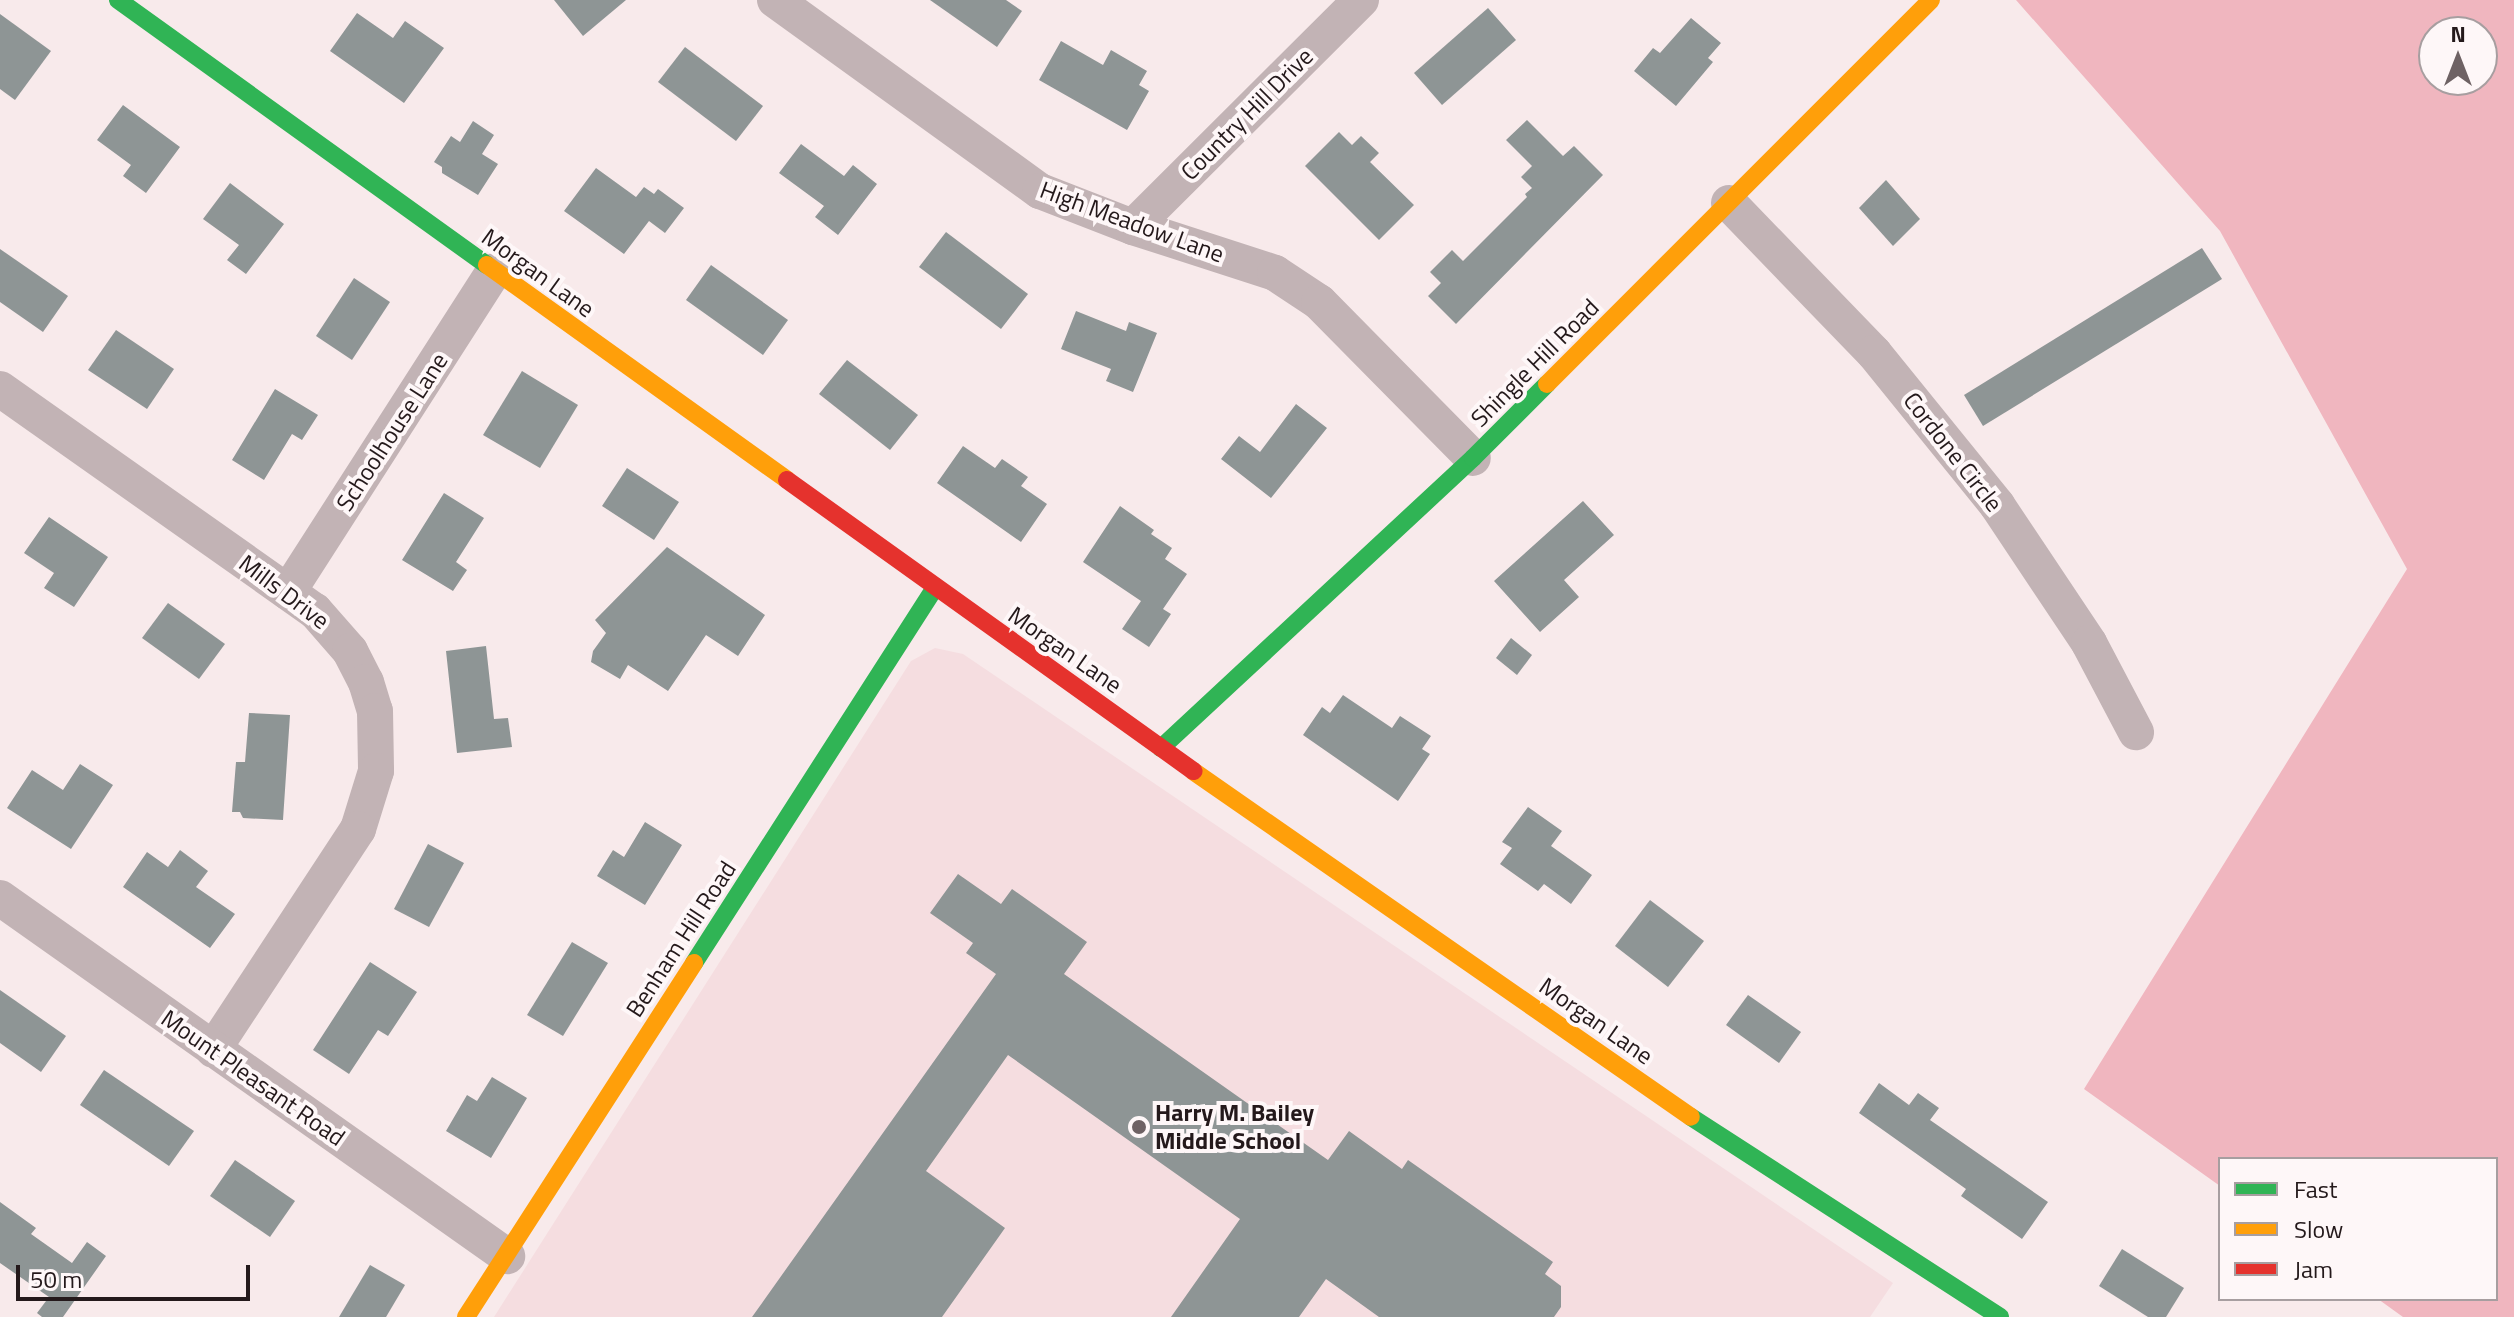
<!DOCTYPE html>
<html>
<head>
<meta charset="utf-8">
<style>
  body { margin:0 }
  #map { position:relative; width:2514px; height:1317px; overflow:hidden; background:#f8eaeb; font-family:"Titillium Web",sans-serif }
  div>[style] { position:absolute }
  .built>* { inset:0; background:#f5dde0 }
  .forest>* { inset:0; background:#f0b6bf }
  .building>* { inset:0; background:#8e9595 }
  .street>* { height:36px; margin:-18px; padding:0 18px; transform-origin:18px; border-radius:18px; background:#c2b3b5 }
  .fast>* { height:18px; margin:-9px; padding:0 9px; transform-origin:9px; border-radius:9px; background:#30b455 }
  .slow>* { height:18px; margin:-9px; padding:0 9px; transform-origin:9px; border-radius:9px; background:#ff9f0a }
  .jam>* { height:18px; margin:-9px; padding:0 9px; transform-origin:9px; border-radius:9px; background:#e5322d }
  .dots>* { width:22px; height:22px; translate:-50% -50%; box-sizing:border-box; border:4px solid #fef7f8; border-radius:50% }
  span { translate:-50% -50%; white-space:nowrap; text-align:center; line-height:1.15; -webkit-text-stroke:8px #fef7f8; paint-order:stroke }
  .street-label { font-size:24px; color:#24191b }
  .poi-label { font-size:24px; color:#24191b; font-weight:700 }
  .left { translate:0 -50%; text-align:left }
  .legend { position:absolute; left:2218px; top:1157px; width:280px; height:144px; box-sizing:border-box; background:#fef7f8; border:2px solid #a79ea0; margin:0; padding:10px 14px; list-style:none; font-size:24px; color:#24191b }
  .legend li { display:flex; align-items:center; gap:16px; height:40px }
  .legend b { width:40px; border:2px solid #a79ea0 }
  .north { position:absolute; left:2418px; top:16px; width:80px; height:80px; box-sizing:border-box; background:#fef7f8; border:2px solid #a79ea0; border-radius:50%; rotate:0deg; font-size:22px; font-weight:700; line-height:32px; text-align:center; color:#24191b }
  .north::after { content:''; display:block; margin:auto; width:28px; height:36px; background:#6e6264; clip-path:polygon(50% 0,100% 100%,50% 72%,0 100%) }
  .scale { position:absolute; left:16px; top:1265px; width:234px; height:36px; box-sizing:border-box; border:4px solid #24191b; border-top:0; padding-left:10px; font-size:24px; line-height:28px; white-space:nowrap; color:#24191b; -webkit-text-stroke:6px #fef7f8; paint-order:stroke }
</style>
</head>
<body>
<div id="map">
  <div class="built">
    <i style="clip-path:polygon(935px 648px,963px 654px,1893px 1283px,1870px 1317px,494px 1317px,911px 661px)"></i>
  </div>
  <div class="forest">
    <i style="clip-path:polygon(evenodd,2016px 0,2514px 0,2514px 1317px,2403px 1317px,2378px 1299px,2496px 1299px,2496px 1159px,2220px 1159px,2220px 1186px,2084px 1089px,2407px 569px,2220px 231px,2016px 0,2434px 32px,2482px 32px,2482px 80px,2434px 80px,2434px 32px)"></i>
  </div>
  <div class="building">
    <i style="clip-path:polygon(554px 0,626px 0,583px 36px)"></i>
    <i style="clip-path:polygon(930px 0,1006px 0,1022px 11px,997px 47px)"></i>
    <i style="clip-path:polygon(1488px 8px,1516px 40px,1442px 105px,1414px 73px)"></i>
    <i style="clip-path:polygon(357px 13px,393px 38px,405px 21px,444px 48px,404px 103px,330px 51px)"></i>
    <i style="clip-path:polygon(0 14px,51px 51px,15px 100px,0 89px)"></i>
    <i style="clip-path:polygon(1691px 18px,1721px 43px,1708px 58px,1713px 62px,1676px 106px,1634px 71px,1653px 48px,1660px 53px)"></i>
    <i style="clip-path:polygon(1061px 41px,1103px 65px,1111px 50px,1147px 71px,1139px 85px,1149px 91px,1127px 130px,1039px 80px)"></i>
    <i style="clip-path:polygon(685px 47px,763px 106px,736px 141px,658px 82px)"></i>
    <i style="clip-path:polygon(123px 105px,180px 147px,146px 193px,123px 176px,131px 165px,97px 140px)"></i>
    <i style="clip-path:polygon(1527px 120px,1563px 156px,1574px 146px,1603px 175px,1456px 324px,1428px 296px,1441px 283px,1430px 272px,1452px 250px,1463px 261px,1527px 197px,1525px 194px,1532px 188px,1521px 177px,1532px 166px,1506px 140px)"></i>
    <i style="clip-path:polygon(473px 121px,494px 135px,482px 154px,498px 164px,478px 195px,442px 173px,442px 167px,434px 162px,451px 136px,460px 142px)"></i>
    <i style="clip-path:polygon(1339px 132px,1352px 145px,1361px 136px,1379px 153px,1370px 162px,1414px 205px,1379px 240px,1305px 166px)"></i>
    <i style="clip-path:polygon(801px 144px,844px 176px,853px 165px,877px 184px,838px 235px,815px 217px,824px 206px,779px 173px)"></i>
    <i style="clip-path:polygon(596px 168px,636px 197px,644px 187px,654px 194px,658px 189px,684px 208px,665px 233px,649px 221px,624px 254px,564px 211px)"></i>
    <i style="clip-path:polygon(1886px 180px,1920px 219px,1893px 246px,1859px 208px)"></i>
    <i style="clip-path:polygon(230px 183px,284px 224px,246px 274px,227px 260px,239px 245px,203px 219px)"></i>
    <i style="clip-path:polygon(946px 232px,1028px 294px,1001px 329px,919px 267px)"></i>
    <i style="clip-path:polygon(2202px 248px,2222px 279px,1983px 426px,1964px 395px)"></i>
    <i style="clip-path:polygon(0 249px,68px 296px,43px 332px,0 302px)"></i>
    <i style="clip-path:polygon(711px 265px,788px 320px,763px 355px,686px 300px)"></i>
    <i style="clip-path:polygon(354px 278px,390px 302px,352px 360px,316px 336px)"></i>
    <i style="clip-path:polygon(1076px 311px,1126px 331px,1129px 322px,1157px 333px,1133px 392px,1106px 381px,1111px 369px,1061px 349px)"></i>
    <i style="clip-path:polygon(116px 330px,174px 369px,147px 409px,88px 370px)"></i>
    <i style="clip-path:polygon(847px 360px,918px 415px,890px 450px,819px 394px)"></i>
    <i style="clip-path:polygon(522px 371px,578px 405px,540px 468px,483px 435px)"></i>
    <i style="clip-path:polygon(275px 389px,318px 415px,302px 440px,292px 434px,264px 480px,232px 460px)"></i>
    <i style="clip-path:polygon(1296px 404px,1327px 428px,1271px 498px,1221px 459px,1239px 436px,1260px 452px)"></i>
    <i style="clip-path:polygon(963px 446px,995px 468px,1002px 459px,1028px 477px,1021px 486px,1047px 504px,1021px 542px,937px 483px)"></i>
    <i style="clip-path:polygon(627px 468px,679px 502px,654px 540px,602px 506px)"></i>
    <i style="clip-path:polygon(444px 493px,484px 518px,456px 562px,467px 570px,453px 591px,402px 560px)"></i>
    <i style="clip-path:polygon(1583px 501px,1614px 535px,1564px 580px,1579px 597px,1540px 632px,1494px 581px)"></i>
    <i style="clip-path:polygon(1120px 506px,1154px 530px,1151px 534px,1172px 548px,1165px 559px,1187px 574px,1163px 609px,1171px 614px,1149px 647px,1122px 629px,1141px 601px,1083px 562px)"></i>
    <i style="clip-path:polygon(49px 517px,108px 557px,74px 607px,44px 588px,54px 573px,24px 553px)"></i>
    <i style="clip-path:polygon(667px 547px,765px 615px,738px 656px,706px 635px,668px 691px,628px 665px,620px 679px,591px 662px,593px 651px,606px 633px,595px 620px)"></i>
    <i style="clip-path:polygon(168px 603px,225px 644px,199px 679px,142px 638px)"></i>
    <i style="clip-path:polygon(1511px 638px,1532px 655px,1517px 675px,1496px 658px)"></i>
    <i style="clip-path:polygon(486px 646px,494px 719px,508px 718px,512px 747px,457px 753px,446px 651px)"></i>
    <i style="clip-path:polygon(1343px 695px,1392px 728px,1400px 716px,1431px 736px,1422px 749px,1430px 754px,1398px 801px,1303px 735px,1322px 707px,1330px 713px)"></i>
    <i style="clip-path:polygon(249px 713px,290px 715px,283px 820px,243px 818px,240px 812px,232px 812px,236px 762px,245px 762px)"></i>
    <i style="clip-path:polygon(80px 764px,113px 785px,71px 849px,7px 808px,32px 770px,63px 790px)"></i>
    <i style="clip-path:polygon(1528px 807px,1562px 831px,1551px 846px,1592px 875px,1571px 904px,1544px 884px,1538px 891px,1500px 864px,1512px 848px,1502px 842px)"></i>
    <i style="clip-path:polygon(645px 822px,682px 845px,645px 905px,597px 876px,613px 850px,624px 857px)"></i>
    <i style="clip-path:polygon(428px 844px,464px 863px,429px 927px,394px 909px)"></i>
    <i style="clip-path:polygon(180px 850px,208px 871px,196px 887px,235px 914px,210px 948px,123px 887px,147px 852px,168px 867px)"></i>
    <i style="clip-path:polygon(958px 874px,1001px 904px,1012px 889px,1087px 942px,1064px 974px,1328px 1160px,1349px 1131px,1402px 1169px,1408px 1160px,1553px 1262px,1545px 1274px,1561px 1286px,1561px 1307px,1554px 1317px,1379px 1317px,1326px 1279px,1299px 1317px,1171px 1317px,1240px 1219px,1008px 1055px,926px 1171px,1005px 1228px,942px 1317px,752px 1317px,996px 974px,966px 953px,973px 943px,930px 913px)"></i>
    <i style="clip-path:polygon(1650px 900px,1704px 941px,1668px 987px,1615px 946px)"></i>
    <i style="clip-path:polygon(572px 942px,608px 963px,563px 1036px,527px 1015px)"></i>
    <i style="clip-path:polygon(370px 962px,417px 992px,388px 1036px,378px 1030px,349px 1074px,313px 1050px)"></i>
    <i style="clip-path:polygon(0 990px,66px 1036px,41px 1072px,0 1043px)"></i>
    <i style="clip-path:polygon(1748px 995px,1801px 1032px,1779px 1063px,1726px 1025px)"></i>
    <i style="clip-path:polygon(104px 1070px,194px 1131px,169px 1166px,80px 1105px)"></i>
    <i style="clip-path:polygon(492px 1077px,527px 1098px,491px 1158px,446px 1131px,467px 1095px,477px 1101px)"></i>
    <i style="clip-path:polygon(1879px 1083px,1909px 1105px,1918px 1093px,1939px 1108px,1930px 1120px,2048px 1202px,2022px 1239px,1961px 1196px,1966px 1189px,1859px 1113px)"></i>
    <i style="clip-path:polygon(235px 1160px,295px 1201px,270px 1237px,210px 1196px)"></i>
    <i style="clip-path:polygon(0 1202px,36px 1228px,31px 1234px,72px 1263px,87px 1242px,106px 1256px,63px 1317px,42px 1317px,37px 1313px,49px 1297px,0 1263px)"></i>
    <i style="clip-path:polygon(2122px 1249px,2184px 1288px,2166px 1317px,2148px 1317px,2099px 1286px)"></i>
    <i style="clip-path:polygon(370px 1265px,405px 1285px,386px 1317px,339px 1317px)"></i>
  </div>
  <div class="street">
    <i style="left:775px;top:0;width:327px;rotate:35.8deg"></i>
    <i style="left:1040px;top:191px;width:100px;rotate:21.2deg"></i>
    <i style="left:1133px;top:227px;width:149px;rotate:17.9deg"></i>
    <i style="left:1275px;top:273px;width:53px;rotate:33.4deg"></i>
    <i style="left:1319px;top:302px;width:219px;rotate:45.4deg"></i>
    <i style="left:1729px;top:203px;width:209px;rotate:46deg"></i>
    <i style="left:1874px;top:353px;width:196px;rotate:51deg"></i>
    <i style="left:1997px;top:505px;width:166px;rotate:56.3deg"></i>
    <i style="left:2089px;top:643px;width:101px;rotate:62.2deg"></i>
    <i style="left:1133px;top:227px;width:322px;rotate:-44.9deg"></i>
    <i style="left:0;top:389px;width:385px;rotate:35.2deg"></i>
    <i style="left:315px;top:611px;width:53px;rotate:48.8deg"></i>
    <i style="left:350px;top:651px;width:35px;rotate:63deg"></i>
    <i style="left:366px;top:682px;width:30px;rotate:73deg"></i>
    <i style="left:375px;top:711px;width:60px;rotate:89deg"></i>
    <i style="left:376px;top:771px;width:61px;rotate:107.2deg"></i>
    <i style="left:358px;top:829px;width:264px;rotate:123.3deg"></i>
    <i style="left:288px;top:592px;width:381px;rotate:-57.3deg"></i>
    <i style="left:0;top:898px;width:621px;rotate:35.23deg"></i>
  </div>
  <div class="fast">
    <i style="left:118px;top:0;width:454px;rotate:35.7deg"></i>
    <i style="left:1161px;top:748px;width:426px;rotate:-42.9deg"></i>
    <i style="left:1473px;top:458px;width:105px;rotate:-45deg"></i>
    <i style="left:694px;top:963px;width:447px;rotate:-57.3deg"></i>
    <i style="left:1691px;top:1117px;width:368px;rotate:32.9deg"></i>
  </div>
  <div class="slow">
    <i style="left:487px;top:265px;width:369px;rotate:35.6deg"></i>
    <i style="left:1547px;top:384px;width:543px;rotate:-45deg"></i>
    <i style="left:1193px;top:771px;width:606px;rotate:34.79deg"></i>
    <i style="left:466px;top:1317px;width:421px;rotate:-57.2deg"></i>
  </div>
  <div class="jam">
    <i style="left:787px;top:480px;width:500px;rotate:35.6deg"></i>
  </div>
  <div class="dots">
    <i style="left:1139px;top:1127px;background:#6e6264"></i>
  </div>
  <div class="street-label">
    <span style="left:1247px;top:114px;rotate:-45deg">Country Hill Drive</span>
    <span style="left:1132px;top:222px;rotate:20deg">High Meadow Lane</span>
    <span style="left:538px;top:273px;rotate:36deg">Morgan Lane</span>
    <span style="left:1535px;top:363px;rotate:-45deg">Shingle Hill Road</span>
    <span style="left:392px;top:432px;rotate:-57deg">Schoolhouse Lane</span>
    <span style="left:1953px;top:452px;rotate:52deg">Cordone Circle</span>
    <span style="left:284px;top:592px;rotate:37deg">Mills Drive</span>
    <span style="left:1065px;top:650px;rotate:35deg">Morgan Lane</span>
    <span style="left:681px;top:939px;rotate:-57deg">Benham Hill Road</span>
    <span style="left:1596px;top:1021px;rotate:35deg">Morgan Lane</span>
    <span style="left:253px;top:1078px;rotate:35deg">Mount Pleasant Road</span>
  </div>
  <div class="poi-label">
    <span class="left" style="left:1155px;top:1127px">Harry M. Bailey<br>Middle School</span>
  </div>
  <ul class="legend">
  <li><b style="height:10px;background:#30b455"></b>Fast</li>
  <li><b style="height:10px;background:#ff9f0a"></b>Slow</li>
  <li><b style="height:10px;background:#e5322d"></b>Jam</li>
  </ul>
  <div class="north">N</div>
  <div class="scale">50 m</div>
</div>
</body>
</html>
